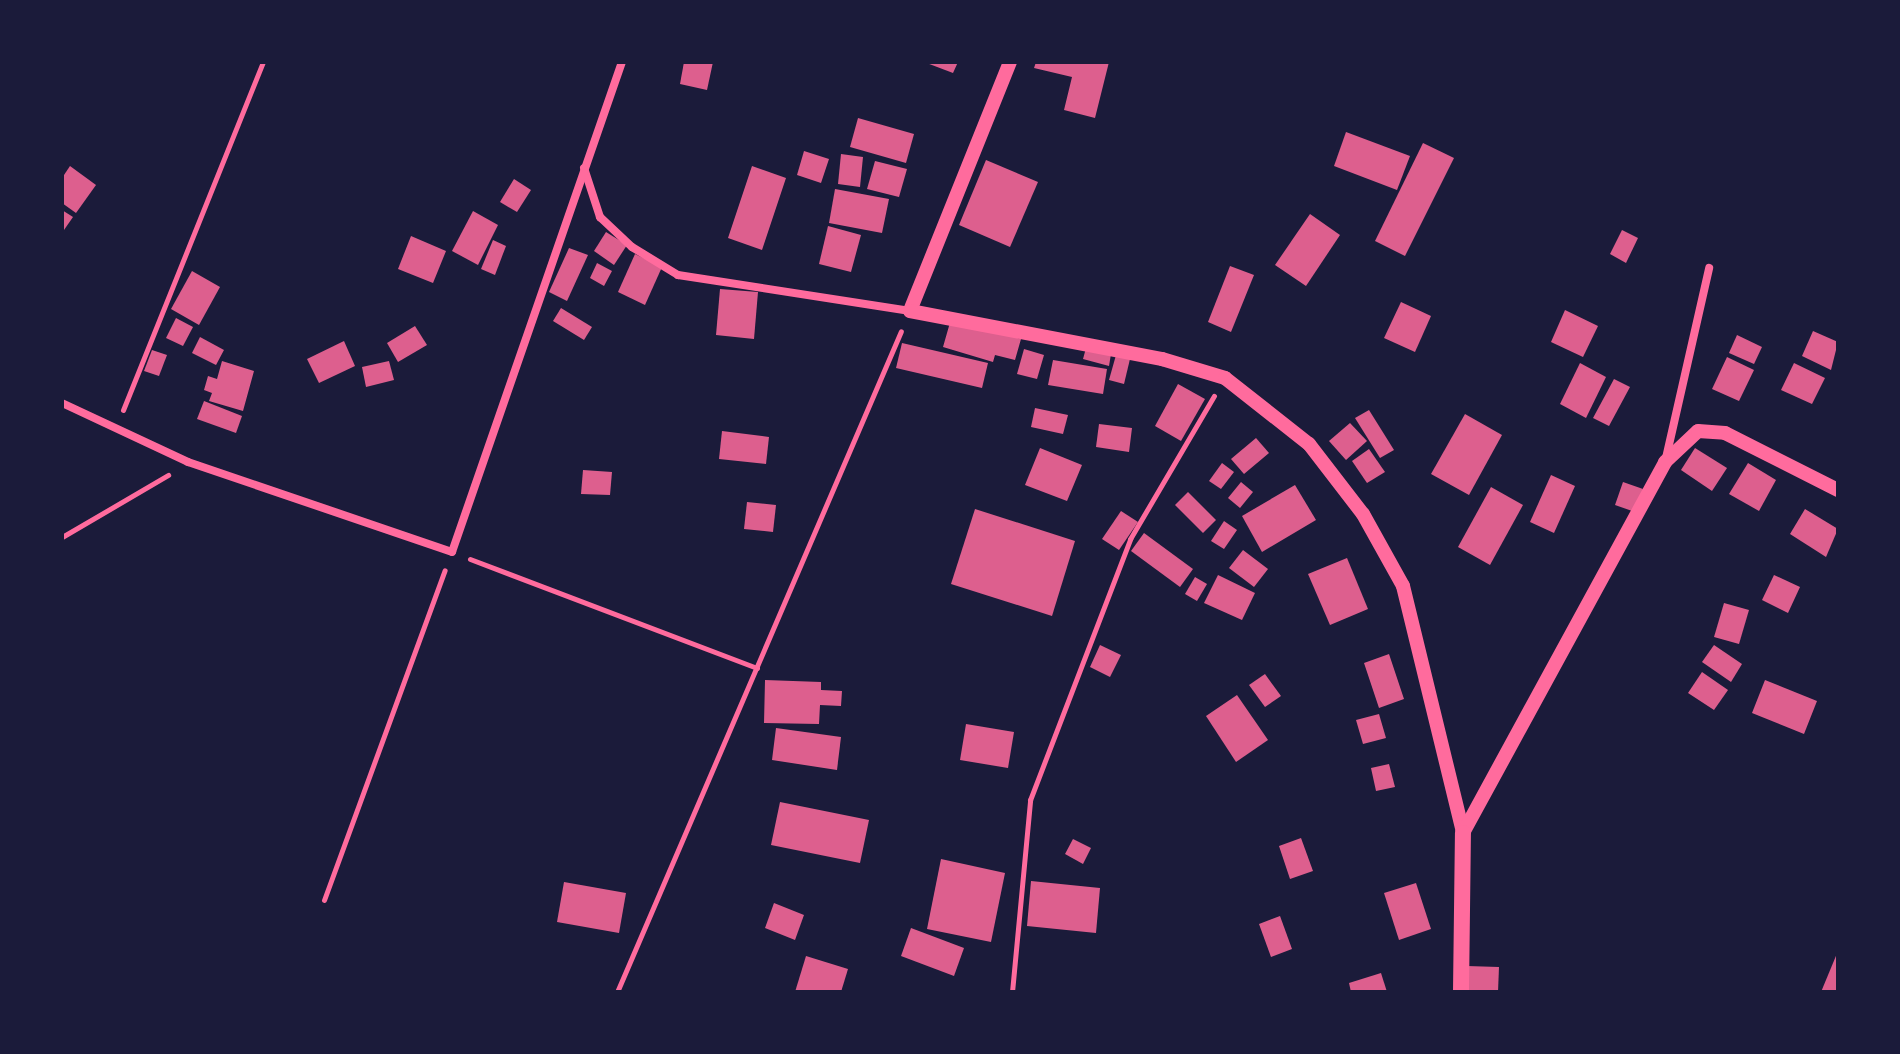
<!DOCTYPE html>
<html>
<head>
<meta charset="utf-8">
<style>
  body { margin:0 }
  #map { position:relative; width:1900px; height:1054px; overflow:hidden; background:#1b1b3a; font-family:Bitter,serif }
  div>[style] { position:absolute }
  .building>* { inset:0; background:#dd5f8e }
  .path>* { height:5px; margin:-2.5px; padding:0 2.5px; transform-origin:2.5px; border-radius:2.5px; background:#ff6b9d }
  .minor>* { height:8px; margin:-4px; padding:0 4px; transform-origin:4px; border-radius:4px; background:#ff6b9d }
  .tertiary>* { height:14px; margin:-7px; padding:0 7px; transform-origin:7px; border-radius:7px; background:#ff6b9d }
  .secondary>* { height:16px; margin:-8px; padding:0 8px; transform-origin:8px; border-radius:8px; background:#ff6b9d }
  span { translate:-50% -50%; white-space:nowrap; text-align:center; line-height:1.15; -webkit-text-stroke:7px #1b1b3a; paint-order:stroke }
  .frame { position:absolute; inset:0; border:64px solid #1b1b3a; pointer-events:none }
</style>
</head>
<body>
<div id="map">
  <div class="building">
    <i style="clip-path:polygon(684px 62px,713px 62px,707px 90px,680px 84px)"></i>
    <i style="clip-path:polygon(924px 62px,958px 62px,953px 73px)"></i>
    <i style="clip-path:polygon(1036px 62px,1109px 62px,1095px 118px,1064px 110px,1072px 77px,1034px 68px)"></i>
    <i style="clip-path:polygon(858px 118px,914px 134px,906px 163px,850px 147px)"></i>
    <i style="clip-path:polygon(1346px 132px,1410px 156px,1397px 190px,1334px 166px)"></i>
    <i style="clip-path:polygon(1423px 143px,1454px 158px,1405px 256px,1375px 241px)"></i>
    <i style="clip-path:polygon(804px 151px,829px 159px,821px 183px,797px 175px)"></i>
    <i style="clip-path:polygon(841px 154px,863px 157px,860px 187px,838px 184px)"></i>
    <i style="clip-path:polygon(986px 160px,1038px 182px,1010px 247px,959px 225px)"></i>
    <i style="clip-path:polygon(875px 161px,907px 169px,899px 197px,867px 189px)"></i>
    <i style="clip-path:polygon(70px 166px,96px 185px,76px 213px,62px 203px,62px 178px)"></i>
    <i style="clip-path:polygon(752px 166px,786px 178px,762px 250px,728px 238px)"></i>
    <i style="clip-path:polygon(514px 179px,531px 190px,517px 212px,500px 202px)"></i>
    <i style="clip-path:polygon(835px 189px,889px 199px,882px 233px,829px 223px)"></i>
    <i style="clip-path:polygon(62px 210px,73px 217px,64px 230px,62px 229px)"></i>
    <i style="clip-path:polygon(473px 211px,498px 225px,478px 265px,452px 251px)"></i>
    <i style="clip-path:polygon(1310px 214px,1340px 235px,1306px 286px,1275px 265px)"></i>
    <i style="clip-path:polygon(828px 226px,861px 235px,851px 272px,819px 264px)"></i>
    <i style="clip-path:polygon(1622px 230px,1638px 238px,1626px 263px,1610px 254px)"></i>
    <i style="clip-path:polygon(606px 232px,627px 245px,614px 265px,594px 251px)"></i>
    <i style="clip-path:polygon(411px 236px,446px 251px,433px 283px,398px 269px)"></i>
    <i style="clip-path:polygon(493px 240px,506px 246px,495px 275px,481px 269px)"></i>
    <i style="clip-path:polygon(569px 248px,588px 255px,567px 301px,549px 292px)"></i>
    <i style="clip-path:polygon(635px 254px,662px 267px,645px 305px,618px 292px)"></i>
    <i style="clip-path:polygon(597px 263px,612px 271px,604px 286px,590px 278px)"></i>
    <i style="clip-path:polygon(1230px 266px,1254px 275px,1231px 332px,1208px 322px)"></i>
    <i style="clip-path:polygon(192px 271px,220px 287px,199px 325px,171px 309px)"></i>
    <i style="clip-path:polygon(720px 289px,758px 292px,754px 339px,716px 335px)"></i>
    <i style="clip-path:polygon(1401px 302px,1431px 316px,1415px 352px,1384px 338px)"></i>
    <i style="clip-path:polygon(561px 308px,592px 327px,584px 340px,553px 321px)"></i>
    <i style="clip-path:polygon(1565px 310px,1598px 326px,1583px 357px,1551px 342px)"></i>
    <i style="clip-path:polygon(176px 318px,193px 327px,183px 346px,166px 338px)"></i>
    <i style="clip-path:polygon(951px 319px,1021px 339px,1015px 360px,995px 355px,993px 362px,943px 347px)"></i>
    <i style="clip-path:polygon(415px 326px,427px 345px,398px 362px,387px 343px)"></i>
    <i style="clip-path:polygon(1813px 331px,1838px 342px,1831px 370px,1802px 356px)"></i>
    <i style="clip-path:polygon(1737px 335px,1762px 347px,1754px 364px,1729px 353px)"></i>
    <i style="clip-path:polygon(200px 337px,224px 350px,216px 365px,192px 353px)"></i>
    <i style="clip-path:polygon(344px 341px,355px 366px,319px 383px,307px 359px)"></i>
    <i style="clip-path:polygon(902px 343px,988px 363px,982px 388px,896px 368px)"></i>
    <i style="clip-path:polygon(1086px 348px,1111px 354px,1109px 366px,1083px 359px)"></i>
    <i style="clip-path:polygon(1024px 349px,1044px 355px,1037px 379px,1017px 374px)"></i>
    <i style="clip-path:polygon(152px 350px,167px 355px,159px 376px,144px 371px)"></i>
    <i style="clip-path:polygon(1116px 355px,1130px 359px,1124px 384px,1109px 380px)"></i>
    <i style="clip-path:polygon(1727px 357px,1754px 370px,1739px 401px,1712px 389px)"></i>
    <i style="clip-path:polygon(1053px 360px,1107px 369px,1103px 394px,1048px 385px)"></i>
    <i style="clip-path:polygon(222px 361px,254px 371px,243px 411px,209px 401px,212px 393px,204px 390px,208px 376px,217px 379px)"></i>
    <i style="clip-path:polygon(389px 361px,394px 380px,366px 387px,362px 367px)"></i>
    <i style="clip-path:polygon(1580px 363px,1606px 377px,1586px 418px,1560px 404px)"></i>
    <i style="clip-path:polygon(1794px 363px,1825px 378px,1812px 404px,1781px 390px)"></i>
    <i style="clip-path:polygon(1614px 379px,1630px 387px,1609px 426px,1593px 418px)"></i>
    <i style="clip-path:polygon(1178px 384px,1205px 399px,1181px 441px,1155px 426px)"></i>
    <i style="clip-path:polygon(204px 401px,242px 416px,236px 433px,197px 419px)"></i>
    <i style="clip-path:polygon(1035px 408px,1068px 415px,1063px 434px,1031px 427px)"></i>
    <i style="clip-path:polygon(1369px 410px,1394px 450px,1380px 458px,1355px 418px)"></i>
    <i style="clip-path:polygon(1465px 414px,1502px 435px,1469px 495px,1431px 474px)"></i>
    <i style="clip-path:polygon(1350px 423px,1367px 441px,1346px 460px,1329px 441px)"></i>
    <i style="clip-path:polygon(1099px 424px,1132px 428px,1129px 452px,1096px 447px)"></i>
    <i style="clip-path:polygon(722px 431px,769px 437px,766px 464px,719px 459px)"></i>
    <i style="clip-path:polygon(1256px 438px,1269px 453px,1244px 474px,1231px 459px)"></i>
    <i style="clip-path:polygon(1040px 448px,1082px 465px,1067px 501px,1025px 485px)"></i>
    <i style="clip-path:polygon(1695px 448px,1727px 468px,1712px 491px,1681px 470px)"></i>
    <i style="clip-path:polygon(1369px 449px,1385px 472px,1367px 483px,1352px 461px)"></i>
    <i style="clip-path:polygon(1222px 463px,1234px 472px,1221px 489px,1209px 481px)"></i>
    <i style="clip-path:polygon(1748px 463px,1776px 480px,1759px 511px,1729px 494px)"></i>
    <i style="clip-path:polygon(583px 470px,612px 472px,610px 495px,581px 494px)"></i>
    <i style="clip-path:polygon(1551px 475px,1575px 486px,1554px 533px,1530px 522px)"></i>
    <i style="clip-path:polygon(1241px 482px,1253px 492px,1240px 508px,1228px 498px)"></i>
    <i style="clip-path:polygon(1623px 482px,1643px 489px,1635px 512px,1615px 505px)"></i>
    <i style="clip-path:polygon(1295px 485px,1316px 520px,1262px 552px,1242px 516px)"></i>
    <i style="clip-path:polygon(1491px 487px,1523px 505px,1490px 565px,1458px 547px)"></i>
    <i style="clip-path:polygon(1188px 492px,1216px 520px,1203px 533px,1175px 505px)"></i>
    <i style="clip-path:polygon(747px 502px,776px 505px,773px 532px,744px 529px)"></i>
    <i style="clip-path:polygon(975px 509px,1075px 541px,1052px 616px,951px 584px)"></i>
    <i style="clip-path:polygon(1805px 509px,1838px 529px,1826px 557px,1790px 534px)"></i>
    <i style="clip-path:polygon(1121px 511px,1138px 522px,1119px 550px,1102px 539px)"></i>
    <i style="clip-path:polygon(1224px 521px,1237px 530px,1224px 549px,1211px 541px)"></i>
    <i style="clip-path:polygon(1144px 533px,1193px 569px,1180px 587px,1131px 551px)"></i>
    <i style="clip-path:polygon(1243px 550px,1268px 569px,1254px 587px,1229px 568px)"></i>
    <i style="clip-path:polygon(1347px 558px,1368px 609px,1330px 625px,1308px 574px)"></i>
    <i style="clip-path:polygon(1218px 575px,1255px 593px,1242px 620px,1204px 603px)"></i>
    <i style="clip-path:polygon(1774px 575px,1800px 587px,1788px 613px,1762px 600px)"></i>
    <i style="clip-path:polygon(1195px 577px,1207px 584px,1197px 601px,1185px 594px)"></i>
    <i style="clip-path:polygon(1724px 603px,1749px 610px,1739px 644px,1714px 637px)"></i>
    <i style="clip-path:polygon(1100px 645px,1121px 655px,1110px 677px,1090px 667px)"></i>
    <i style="clip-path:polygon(1714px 645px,1742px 664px,1731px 682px,1702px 662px)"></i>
    <i style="clip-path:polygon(1389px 654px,1404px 699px,1379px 708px,1364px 663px)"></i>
    <i style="clip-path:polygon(1702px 672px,1728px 690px,1714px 710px,1688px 693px)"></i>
    <i style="clip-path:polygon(1265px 674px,1281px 696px,1265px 707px,1249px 685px)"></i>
    <i style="clip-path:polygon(765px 680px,821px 682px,821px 690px,842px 691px,841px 706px,820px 705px,819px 724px,764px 723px)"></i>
    <i style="clip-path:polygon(1765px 680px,1817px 701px,1804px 734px,1752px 713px)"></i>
    <i style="clip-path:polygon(1237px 695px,1268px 740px,1236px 762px,1206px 716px)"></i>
    <i style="clip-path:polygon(1379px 714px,1386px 738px,1363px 744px,1356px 720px)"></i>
    <i style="clip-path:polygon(966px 724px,1014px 732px,1008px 768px,960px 760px)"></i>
    <i style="clip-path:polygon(776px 728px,841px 737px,837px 770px,772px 760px)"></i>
    <i style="clip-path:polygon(1389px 764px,1395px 787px,1376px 791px,1371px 768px)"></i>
    <i style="clip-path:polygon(780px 802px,869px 820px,860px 863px,771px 845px)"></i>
    <i style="clip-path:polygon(1301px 838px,1313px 871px,1290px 879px,1279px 846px)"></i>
    <i style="clip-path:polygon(1073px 839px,1091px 848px,1083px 864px,1065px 854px)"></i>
    <i style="clip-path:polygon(941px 859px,1005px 873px,991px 942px,927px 929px)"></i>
    <i style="clip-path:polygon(1031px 881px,1100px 888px,1096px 933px,1027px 926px)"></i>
    <i style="clip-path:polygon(564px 882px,626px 893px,619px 933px,557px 922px)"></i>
    <i style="clip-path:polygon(1416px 883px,1431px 929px,1399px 940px,1384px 893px)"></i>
    <i style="clip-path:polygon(774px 903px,804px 915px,795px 940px,765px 928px)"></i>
    <i style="clip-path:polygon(1280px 916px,1292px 949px,1271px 957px,1259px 924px)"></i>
    <i style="clip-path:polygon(911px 928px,964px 948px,954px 976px,901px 956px)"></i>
    <i style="clip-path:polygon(1838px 951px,1838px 992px,1821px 992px)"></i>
    <i style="clip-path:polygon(806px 956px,848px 969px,841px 992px,795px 992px)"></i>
    <i style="clip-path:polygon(1467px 966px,1499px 967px,1498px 992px,1466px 992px)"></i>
    <i style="clip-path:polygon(1381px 973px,1387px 992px,1351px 992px,1349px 983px)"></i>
  </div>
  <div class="path">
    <i style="left:123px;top:410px;width:375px;rotate:-68.1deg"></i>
    <i style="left:62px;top:537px;width:123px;rotate:-30.3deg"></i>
    <i style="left:470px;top:559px;width:307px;rotate:20.8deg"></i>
    <i style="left:324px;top:900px;width:351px;rotate:-69.9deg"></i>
    <i style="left:617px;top:992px;width:719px;rotate:-66.75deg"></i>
    <i style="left:1012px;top:992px;width:193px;rotate:-84.6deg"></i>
    <i style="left:1030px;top:800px;width:280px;rotate:-69deg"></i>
    <i style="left:1130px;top:539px;width:166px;rotate:-59.6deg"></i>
  </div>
  <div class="minor">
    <i style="left:584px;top:168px;width:52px;rotate:71.9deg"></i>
    <i style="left:600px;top:217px;width:44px;rotate:43.2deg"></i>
    <i style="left:632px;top:247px;width:54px;rotate:31.3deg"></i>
    <i style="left:678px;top:275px;width:235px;rotate:8.8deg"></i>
    <i style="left:62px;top:403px;width:139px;rotate:25.1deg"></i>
    <i style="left:188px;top:462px;width:279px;rotate:18.8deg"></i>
    <i style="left:452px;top:552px;width:519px;rotate:-70.87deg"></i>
    <i style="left:1666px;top:458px;width:195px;rotate:-77.2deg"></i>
  </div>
  <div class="tertiary">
    <i style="left:1010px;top:62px;width:268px;rotate:111.9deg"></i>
    <i style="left:910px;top:311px;width:257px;rotate:10.8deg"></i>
    <i style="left:1162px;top:359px;width:66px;rotate:16.8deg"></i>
    <i style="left:1225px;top:378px;width:107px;rotate:38.2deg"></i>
    <i style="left:1309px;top:444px;width:88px;rotate:52.4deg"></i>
    <i style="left:1363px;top:514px;width:82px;rotate:60.9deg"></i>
    <i style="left:1403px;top:586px;width:254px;rotate:76.3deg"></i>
    <i style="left:1463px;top:833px;width:422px;rotate:-61.4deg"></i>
    <i style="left:1665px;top:462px;width:45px;rotate:-43.2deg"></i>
    <i style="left:1698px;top:431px;width:27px;rotate:4deg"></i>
    <i style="left:1725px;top:433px;width:127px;rotate:26.8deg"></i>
  </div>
  <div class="secondary">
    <i style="left:1461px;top:992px;width:159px;rotate:-89.3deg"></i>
  </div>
  <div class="frame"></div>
</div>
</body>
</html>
